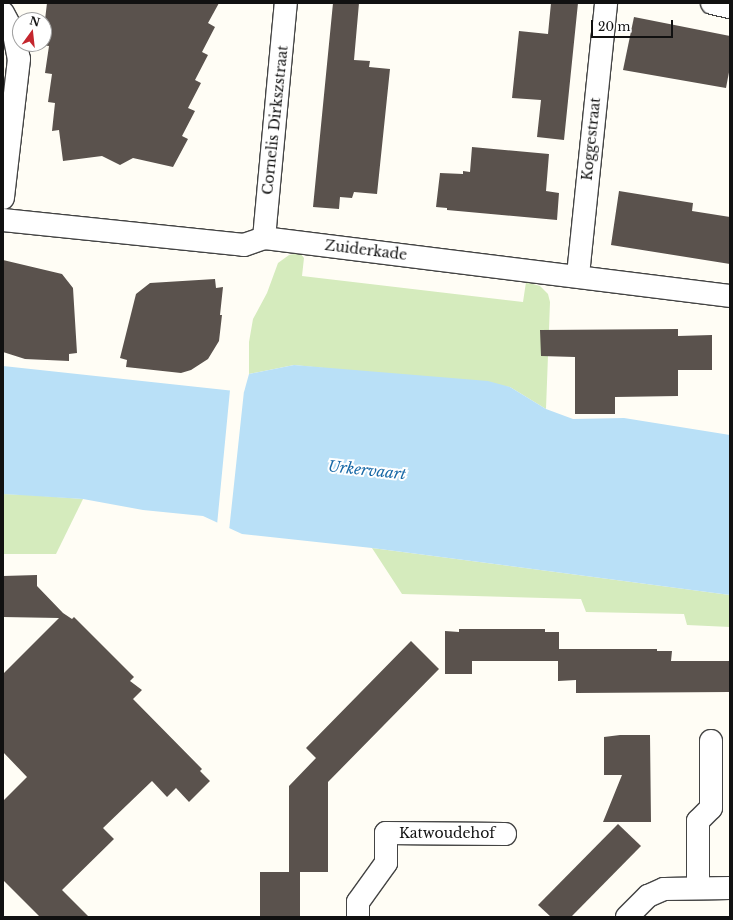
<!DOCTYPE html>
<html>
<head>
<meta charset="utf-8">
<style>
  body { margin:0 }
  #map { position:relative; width:733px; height:920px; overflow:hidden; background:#fffdf5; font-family:"Libre Baskerville",serif }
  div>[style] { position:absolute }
  .green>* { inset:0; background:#d5ebbd }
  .water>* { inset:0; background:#b9e0f7 }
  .pier>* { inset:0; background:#fffdf5 }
  .building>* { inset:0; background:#5a524d }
  .roads { filter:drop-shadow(1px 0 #444) drop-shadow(-1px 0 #444) drop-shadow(0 1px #444) drop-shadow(0 -1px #444) }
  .minor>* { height:22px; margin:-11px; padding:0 11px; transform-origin:11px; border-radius:11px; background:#fff }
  span { translate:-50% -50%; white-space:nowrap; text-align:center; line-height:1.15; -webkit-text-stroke:4px #fff; paint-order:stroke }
  .street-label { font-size:14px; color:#111 }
  .water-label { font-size:15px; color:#1768a6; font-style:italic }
  .frame { position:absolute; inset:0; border:4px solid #111; pointer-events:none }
  .north { position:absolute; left:12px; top:12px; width:40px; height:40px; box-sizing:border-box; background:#fff; border:1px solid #a0a0a0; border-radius:50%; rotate:15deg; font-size:11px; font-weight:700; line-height:16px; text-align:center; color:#111 }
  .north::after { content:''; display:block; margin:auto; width:14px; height:18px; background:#c4262e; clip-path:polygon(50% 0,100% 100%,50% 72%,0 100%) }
  .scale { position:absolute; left:591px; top:20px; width:82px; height:18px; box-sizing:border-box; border:2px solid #111; border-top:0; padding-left:5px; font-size:12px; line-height:14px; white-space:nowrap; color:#111; -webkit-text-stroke:3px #fff; paint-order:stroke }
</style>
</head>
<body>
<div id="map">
  <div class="green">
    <i style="clip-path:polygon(300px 253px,304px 258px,302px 276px,523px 302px,526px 282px,540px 286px,548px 294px,550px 302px,546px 409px,510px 387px,294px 365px,249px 374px,249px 342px,253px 319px,267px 293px,278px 263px,289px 255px)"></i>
    <i style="clip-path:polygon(3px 494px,30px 495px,83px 499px,56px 554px,3px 554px)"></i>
    <i style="clip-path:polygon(372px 548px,730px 595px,730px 627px,687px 625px,684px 614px,586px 612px,581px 599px,402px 594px)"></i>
  </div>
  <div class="water">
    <i style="clip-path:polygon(294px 365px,488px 381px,510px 387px,546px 409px,573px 419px,624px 418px,730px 435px,730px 595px,372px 548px,242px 534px,203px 516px,143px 510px,83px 499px,3px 494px,3px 366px,244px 392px,249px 374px)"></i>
  </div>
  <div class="pier">
    <i style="clip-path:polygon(245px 383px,244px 391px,229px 531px,217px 525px,230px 390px,243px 389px)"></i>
  </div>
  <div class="building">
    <i style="clip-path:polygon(47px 3px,219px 3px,208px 23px,215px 27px,202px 52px,208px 55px,195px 80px,201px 83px,188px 108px,195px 111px,182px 136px,188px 139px,173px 167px,133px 158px,120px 165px,102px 156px,63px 161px,59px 130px,52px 131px,55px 103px,48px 102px,52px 74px,45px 73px,49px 46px,42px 45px)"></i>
    <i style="clip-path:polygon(333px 3px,359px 3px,354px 60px,370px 61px,369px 67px,390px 69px,377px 194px,354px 192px,352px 198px,340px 197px,339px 209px,313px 207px)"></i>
    <i style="clip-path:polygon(551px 3px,578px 3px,564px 140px,537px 137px,541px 100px,512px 98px,519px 31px,548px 34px)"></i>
    <i style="clip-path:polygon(634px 17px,730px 36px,730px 67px,726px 88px,623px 70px)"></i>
    <i style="clip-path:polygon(472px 147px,549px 154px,546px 191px,559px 193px,557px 220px,447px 210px,447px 208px,436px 207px,440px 173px,463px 174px,463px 171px,470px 172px)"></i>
    <i style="clip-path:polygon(619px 191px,693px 203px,692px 211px,730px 217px,730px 264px,611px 245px)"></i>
    <i style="clip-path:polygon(3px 260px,62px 274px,73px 288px,77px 353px,69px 354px,69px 361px,25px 359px,3px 352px)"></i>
    <i style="clip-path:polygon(215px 279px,216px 288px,223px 287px,220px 315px,222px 315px,219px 341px,208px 359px,191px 370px,181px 373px,126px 367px,127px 360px,120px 358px,136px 294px,150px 283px)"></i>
    <i style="clip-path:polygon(678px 329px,678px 336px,712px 335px,712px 370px,678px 370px,678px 396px,615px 397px,615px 414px,575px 414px,575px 357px,541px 356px,540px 330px)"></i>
    <i style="clip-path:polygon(37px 575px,37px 586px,63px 613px,72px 619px,74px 617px,134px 677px,130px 681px,142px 690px,133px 699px,202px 769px,200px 771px,210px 781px,189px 802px,176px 788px,167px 797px,152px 781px,103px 828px,114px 839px,62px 890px,89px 917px,40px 917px,3px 880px,3px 801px,27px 777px,3px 752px,3px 674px,59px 618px,3px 617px,3px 576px)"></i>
    <i style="clip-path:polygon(459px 629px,545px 629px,545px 632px,559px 632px,559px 649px,657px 649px,657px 651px,672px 651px,671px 661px,730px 661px,730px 692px,576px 693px,576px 680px,558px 681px,558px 661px,472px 661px,472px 674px,445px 674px,445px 631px,459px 632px)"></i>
    <i style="clip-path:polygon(411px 641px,439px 669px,328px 782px,328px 872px,300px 872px,300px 917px,260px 917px,260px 872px,289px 872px,289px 786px,316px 758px,306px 748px)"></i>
    <i style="clip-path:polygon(620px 735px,650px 735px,651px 822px,603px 822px,622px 775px,604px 775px,604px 737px)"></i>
    <i style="clip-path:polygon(618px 824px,641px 846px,571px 917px,551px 917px,538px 905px)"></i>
  </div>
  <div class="roads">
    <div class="minor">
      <i style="left:712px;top:3px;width:18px;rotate:13deg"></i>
      <i style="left:3px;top:13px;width:24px;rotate:62deg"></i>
      <i style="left:14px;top:34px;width:25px;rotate:79deg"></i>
      <i style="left:19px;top:59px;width:140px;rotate:96.6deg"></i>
      <i style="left:3px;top:220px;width:242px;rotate:5.9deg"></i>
      <i style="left:244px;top:245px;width:21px;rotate:-19deg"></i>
      <i style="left:264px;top:238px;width:470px;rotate:7.1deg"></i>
      <i style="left:264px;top:238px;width:236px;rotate:-84.7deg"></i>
      <i style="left:578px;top:275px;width:273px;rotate:-84.1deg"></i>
      <i style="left:698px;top:888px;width:67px;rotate:-90deg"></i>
      <i style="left:698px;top:821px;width:18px;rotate:-45deg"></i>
      <i style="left:711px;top:808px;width:67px;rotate:-90deg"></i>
      <i style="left:358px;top:917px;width:15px;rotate:-90deg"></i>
      <i style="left:358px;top:902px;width:48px;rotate:-54.3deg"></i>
      <i style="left:386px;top:863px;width:30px;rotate:-90deg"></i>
      <i style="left:386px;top:833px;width:119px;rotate:0.5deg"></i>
      <i style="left:627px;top:917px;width:30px;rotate:-45deg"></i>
      <i style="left:648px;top:896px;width:17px;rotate:-24deg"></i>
      <i style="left:664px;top:889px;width:66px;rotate:-0.9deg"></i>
    </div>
  </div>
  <div class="street-label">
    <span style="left:275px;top:120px;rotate:-84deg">Cornelis Dirkszstraat</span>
    <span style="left:591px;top:139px;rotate:-84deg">Koggestraat</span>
    <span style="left:366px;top:250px;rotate:7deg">Zuiderkade</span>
    <span style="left:447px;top:833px">Katwoudehof</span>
  </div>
  <div class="water-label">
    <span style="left:367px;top:470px;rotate:6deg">Urkervaart</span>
  </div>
  <div class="frame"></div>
  <div class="north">N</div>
  <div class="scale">20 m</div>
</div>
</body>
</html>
